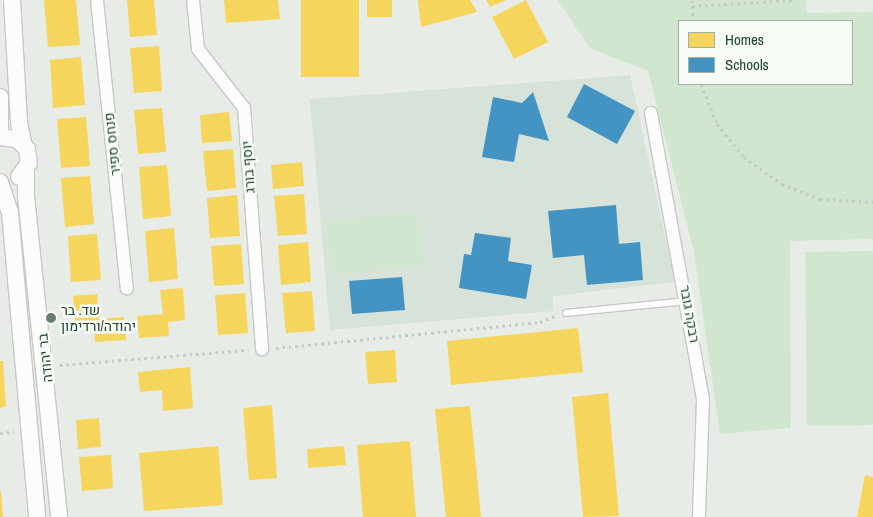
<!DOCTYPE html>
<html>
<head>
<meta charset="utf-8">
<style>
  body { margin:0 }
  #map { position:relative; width:873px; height:517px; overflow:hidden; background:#e7ece7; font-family:"Archivo Narrow",Heebo,sans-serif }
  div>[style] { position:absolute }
  .built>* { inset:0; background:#d7e2d9 }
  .green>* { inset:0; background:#d1e6cf }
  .homes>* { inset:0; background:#f6d55c }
  .schools>* { inset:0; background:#4393c3 }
  .path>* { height:3px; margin-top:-1.5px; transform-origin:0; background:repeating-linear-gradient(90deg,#c2ccc5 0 2.5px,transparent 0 6.5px) }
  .roads { filter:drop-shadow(1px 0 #c4c9c5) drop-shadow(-1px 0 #c4c9c5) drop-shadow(0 1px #c4c9c5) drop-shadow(0 -1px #c4c9c5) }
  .service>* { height:6px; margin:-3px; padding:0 3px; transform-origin:3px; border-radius:3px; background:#fbfcfb }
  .minor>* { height:12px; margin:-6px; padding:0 6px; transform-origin:6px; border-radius:6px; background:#fbfcfb }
  .tertiary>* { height:16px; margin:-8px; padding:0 8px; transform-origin:8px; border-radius:8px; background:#fbfcfb }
  .dots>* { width:14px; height:14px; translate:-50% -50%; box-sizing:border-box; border:2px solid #f6fbf6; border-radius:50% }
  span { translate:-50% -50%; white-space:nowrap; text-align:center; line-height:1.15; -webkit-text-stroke:5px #f6fbf6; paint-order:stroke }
  .street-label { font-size:14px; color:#21442d }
  .poi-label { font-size:14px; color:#21442d }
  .left { translate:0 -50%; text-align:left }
  .legend { position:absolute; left:678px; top:20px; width:175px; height:65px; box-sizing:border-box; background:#f6fbf6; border:1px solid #a1b2a6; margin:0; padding:6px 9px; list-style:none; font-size:15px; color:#21442d }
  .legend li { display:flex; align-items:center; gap:10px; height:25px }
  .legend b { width:25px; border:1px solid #a1b2a6 }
</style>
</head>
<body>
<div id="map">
  <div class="built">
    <i style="clip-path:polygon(630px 75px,675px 282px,553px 296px,553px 311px,330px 330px,310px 99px)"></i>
  </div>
  <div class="green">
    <i style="clip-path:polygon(evenodd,558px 0,806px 0,807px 13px,873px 12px,873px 239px,790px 241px,791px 428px,720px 434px,694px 252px,648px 71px,590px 48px,558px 0,852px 21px,852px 84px,679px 84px,679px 21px,852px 21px)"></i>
    <i style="clip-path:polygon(418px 212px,423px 266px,332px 275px,327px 221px)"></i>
    <i style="clip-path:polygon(873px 251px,873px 425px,807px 426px,805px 252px)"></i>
  </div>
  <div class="homes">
    <i style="clip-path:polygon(44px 0,76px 0,80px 45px,48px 47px)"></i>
    <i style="clip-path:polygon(127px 0,154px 0,157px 35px,130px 37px)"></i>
    <i style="clip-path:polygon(224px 0,278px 0,280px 19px,226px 23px)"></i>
    <i style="clip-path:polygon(301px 0,359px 0,359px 77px,301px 77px)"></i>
    <i style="clip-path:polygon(367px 0,392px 0,392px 17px,367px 17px)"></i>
    <i style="clip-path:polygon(418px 0,470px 0,477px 12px,421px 27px)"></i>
    <i style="clip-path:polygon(486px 0,506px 0,490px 7px)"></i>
    <i style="clip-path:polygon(526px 0,548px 42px,514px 59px,492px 17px)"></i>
    <i style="clip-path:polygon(159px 46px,162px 91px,134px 93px,130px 48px)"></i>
    <i style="clip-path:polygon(81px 57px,85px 105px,53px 108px,50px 60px)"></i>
    <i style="clip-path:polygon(162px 108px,166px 152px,138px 154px,134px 110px)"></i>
    <i style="clip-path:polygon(229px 112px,232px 141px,202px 143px,200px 115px)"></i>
    <i style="clip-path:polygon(86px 117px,90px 166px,61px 168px,57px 119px)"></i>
    <i style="clip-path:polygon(233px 149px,236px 188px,207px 191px,203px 151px)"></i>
    <i style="clip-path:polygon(302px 162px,304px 186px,273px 189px,271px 165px)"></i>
    <i style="clip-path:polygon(167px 165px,171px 216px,143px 219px,139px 167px)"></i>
    <i style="clip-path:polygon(90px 176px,94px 224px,65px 227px,61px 178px)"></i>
    <i style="clip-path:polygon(304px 194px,307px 234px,278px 236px,274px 196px)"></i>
    <i style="clip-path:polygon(237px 195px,240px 236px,210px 238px,207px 198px)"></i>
    <i style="clip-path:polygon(174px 228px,178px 279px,149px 282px,145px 231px)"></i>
    <i style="clip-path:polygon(97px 234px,101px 280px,71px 282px,68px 236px)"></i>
    <i style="clip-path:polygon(308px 242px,311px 282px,281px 285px,278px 245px)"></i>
    <i style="clip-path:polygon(241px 244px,244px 284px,214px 286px,211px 246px)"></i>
    <i style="clip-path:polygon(183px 288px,185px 320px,168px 322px,169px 336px,139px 338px,137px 316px,163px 314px,160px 290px)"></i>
    <i style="clip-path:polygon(312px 291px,315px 331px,286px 333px,282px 293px)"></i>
    <i style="clip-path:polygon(245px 293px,248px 333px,218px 335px,215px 295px)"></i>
    <i style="clip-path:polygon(97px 294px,99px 319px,124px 317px,126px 340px,95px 342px,94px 327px,76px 329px,73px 296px)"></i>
    <i style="clip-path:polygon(578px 328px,583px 372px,451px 385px,447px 341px)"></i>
    <i style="clip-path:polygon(395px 350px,397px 382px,368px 384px,365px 352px)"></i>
    <i style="clip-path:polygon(0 361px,3px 361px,6px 407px,0 408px)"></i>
    <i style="clip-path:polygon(190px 367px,193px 408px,163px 411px,162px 390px,140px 392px,138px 372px)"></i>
    <i style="clip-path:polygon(608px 393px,619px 516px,583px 517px,572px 397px)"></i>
    <i style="clip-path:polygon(272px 405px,277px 478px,249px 480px,243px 408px)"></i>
    <i style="clip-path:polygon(470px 406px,481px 517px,446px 517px,435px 409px)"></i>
    <i style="clip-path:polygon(99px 418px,101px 447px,78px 449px,76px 420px)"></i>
    <i style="clip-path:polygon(410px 441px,416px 517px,363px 517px,357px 445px)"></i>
    <i style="clip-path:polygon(218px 446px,223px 505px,144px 511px,139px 453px)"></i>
    <i style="clip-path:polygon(344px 446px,346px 465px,308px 468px,307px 449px)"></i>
    <i style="clip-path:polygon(111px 455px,113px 488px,82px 491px,79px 457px)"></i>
    <i style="clip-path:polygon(865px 475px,873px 477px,873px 517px,857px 517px)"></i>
    <i style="clip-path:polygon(0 491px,1px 491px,3px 517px,0 517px)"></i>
  </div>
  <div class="schools">
    <i style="clip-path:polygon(584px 84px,635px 111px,617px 144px,567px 117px)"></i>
    <i style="clip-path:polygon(533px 92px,549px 141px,519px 134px,514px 162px,482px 157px,493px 97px,522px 103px)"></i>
    <i style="clip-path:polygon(616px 205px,619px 244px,640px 242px,643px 280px,587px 285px,584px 255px,553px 258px,548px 211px)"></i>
    <i style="clip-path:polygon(475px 233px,511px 238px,508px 261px,532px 265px,526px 299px,459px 288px,464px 254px,471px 255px)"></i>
    <i style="clip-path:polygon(402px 277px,405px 310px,352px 314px,349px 281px)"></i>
  </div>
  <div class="path">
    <i style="left:692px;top:0;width:21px;rotate:87deg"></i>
    <i style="left:692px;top:6px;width:102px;rotate:-3.4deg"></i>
    <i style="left:701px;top:84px;width:43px;rotate:68.2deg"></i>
    <i style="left:717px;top:124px;width:43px;rotate:50.7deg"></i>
    <i style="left:744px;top:157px;width:47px;rotate:35.4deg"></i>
    <i style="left:782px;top:184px;width:41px;rotate:21.5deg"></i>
    <i style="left:820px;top:199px;width:53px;rotate:3.2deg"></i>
    <i style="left:276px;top:348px;width:265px;rotate:-5.6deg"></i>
    <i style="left:540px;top:322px;width:16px;rotate:-22deg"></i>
    <i style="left:60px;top:365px;width:189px;rotate:-4.6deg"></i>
    <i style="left:0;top:433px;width:14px;rotate:-4deg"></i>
  </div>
  <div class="roads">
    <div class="service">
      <i style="left:566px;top:313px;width:121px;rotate:-5.7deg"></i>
    </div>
    <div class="minor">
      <i style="left:97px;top:0;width:290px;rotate:84.1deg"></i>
      <i style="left:193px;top:0;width:49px;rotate:84.2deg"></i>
      <i style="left:198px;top:49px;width:75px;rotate:52.1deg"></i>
      <i style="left:244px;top:108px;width:242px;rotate:85.7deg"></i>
      <i style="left:651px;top:113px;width:292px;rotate:79.7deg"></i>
      <i style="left:703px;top:400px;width:117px;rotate:92deg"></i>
    </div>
    <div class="tertiary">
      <i style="left:12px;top:0;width:122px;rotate:86.7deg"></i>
      <i style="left:19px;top:122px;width:21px;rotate:79deg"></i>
      <i style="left:0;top:97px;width:32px;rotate:90deg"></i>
      <i style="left:0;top:137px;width:17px;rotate:7deg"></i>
      <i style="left:17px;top:139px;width:14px;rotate:45deg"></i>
      <i style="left:27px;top:149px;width:14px;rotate:82deg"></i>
      <i style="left:29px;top:163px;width:17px;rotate:126deg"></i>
      <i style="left:26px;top:170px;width:26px;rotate:90deg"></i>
      <i style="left:26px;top:196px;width:323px;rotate:84.1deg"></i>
      <i style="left:0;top:182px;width:32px;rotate:72deg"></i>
      <i style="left:10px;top:212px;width:306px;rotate:84.9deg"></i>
    </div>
  </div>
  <div class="dots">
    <i style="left:51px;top:318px;background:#667f6e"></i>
  </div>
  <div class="street-label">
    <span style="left:112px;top:144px;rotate:-96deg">פנחס ספיר</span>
    <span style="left:248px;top:167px;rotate:-94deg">יוסף בורג</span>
    <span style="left:690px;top:314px;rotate:80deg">רבקה גובר</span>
    <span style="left:45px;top:358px;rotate:-96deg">בר יהודה</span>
  </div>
  <div class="poi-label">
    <span class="left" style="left:61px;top:318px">שד. בר<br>יהודה/ורדימון</span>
  </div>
  <ul class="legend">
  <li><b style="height:14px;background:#f6d55c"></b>Homes</li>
  <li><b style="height:14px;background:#4393c3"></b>Schools</li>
  </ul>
</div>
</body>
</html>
